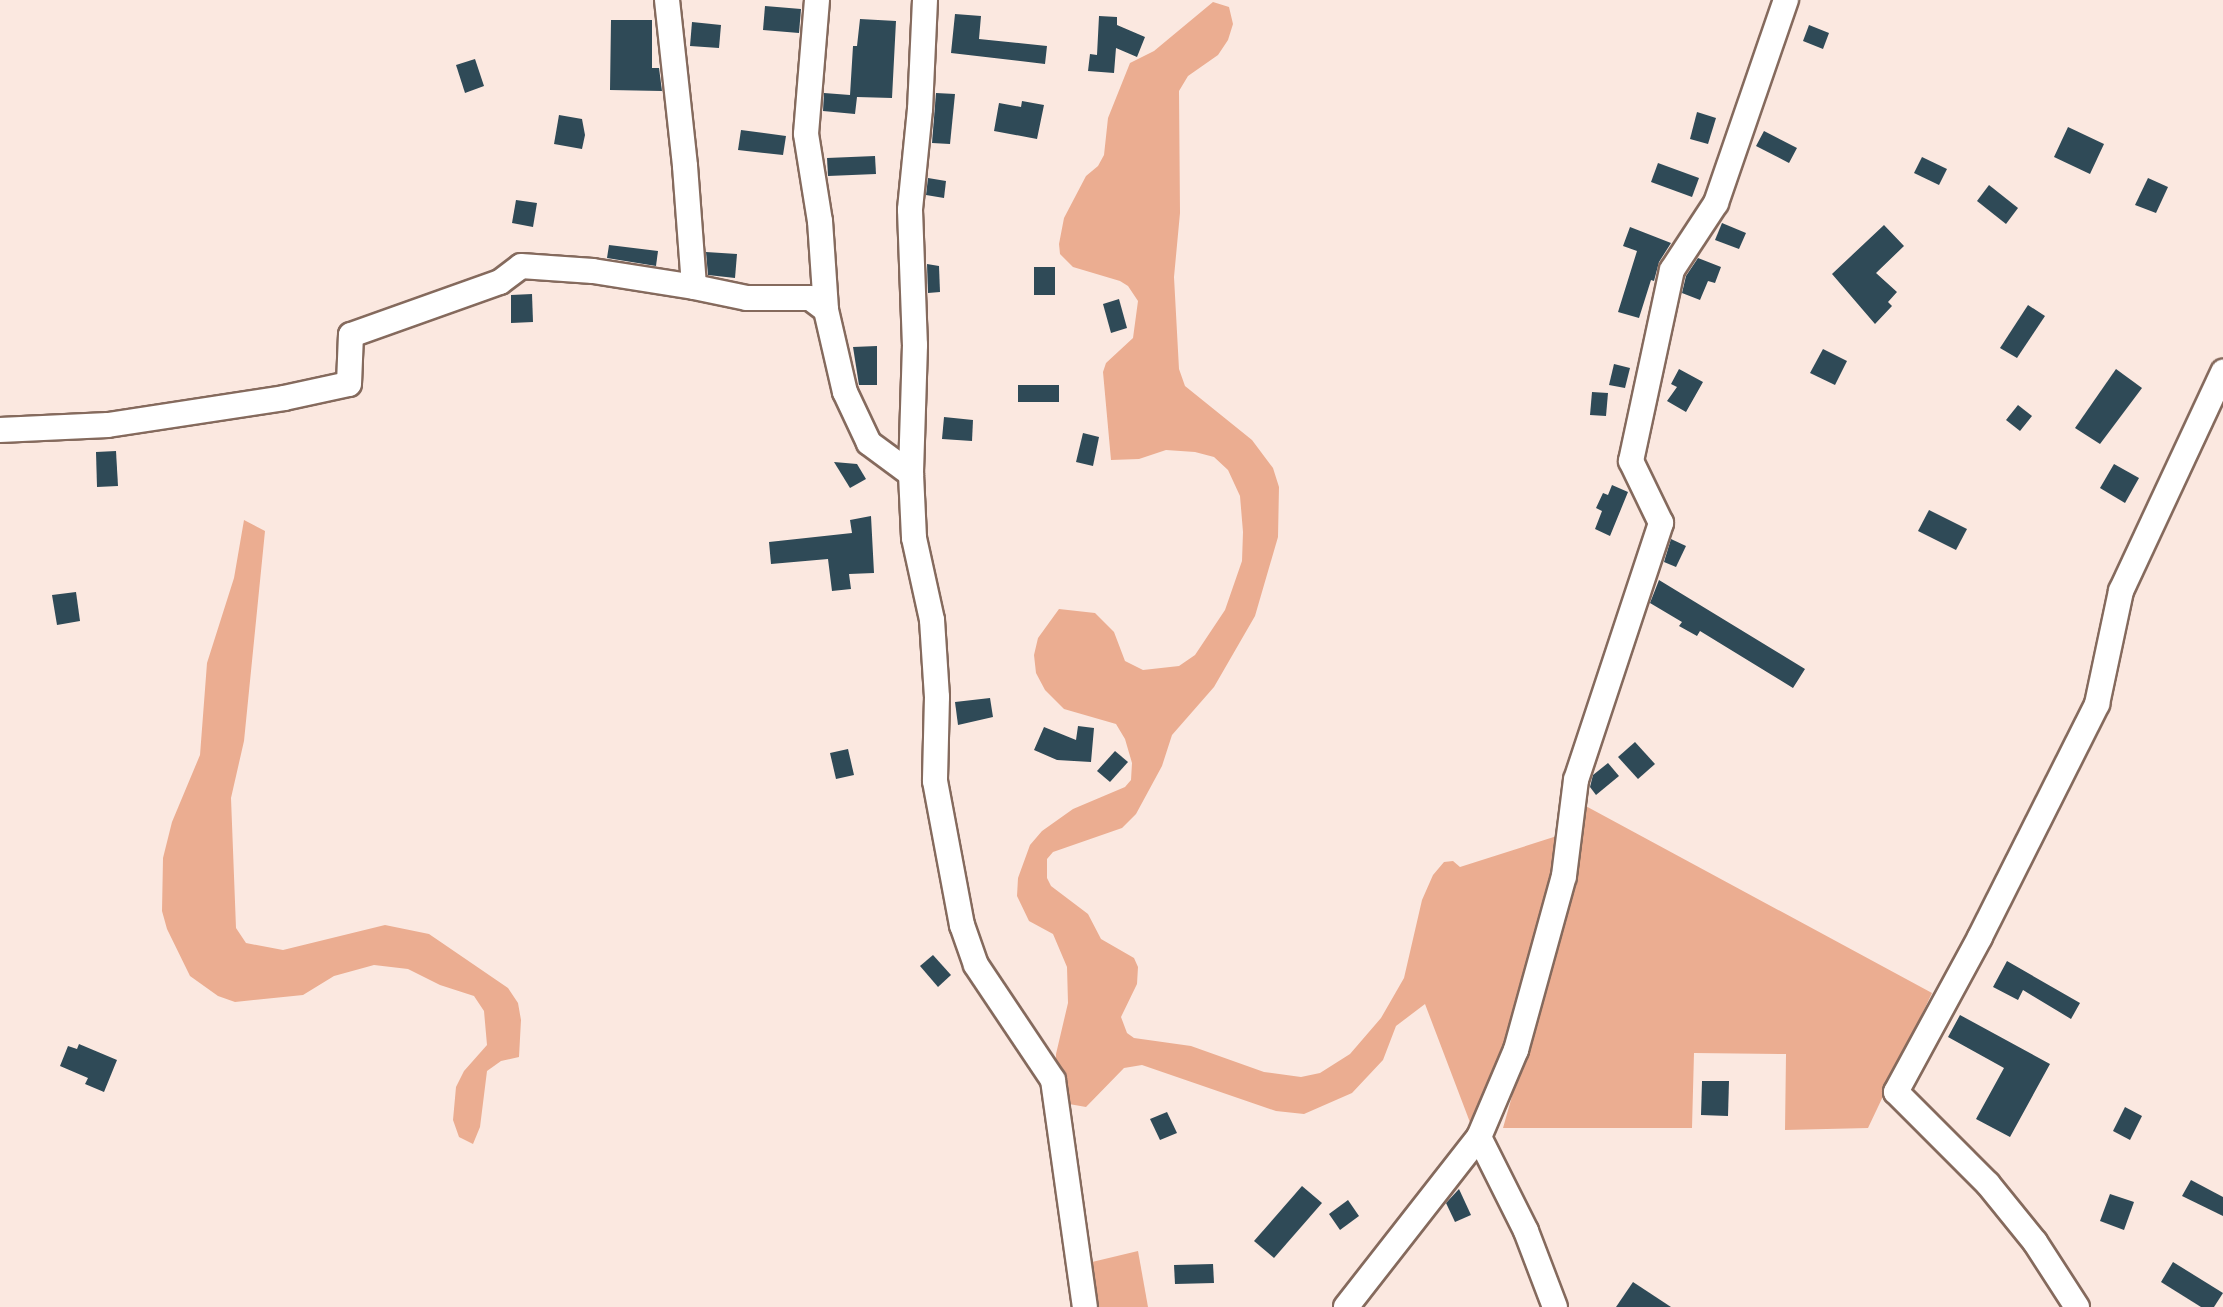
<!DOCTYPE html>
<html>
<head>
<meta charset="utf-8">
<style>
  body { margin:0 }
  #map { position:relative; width:2223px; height:1307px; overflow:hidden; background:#fbe8e0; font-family:Inter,sans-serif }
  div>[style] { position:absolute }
  .green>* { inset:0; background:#ebad91 }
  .building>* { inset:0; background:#2f4a57 }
  .roads { filter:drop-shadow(2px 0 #856a5d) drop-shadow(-2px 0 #856a5d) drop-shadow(0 2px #856a5d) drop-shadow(0 -2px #856a5d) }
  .minor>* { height:24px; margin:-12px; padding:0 12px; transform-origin:12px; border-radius:12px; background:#fff }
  span { translate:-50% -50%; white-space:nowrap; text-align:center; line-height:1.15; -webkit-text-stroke:7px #fff; paint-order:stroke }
</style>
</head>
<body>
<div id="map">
  <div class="green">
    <i style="clip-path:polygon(1213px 2px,1229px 7px,1233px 24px,1228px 40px,1218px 55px,1188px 76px,1179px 91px,1180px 213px,1174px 277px,1179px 369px,1185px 386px,1252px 440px,1273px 468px,1279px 487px,1278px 537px,1255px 616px,1214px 687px,1172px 735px,1162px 766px,1136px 814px,1122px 828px,1053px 852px,1047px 859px,1047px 878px,1051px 886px,1088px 914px,1101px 939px,1134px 958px,1138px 967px,1137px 984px,1121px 1017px,1127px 1033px,1134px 1038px,1191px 1046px,1264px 1072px,1301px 1077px,1320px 1073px,1350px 1054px,1381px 1018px,1404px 978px,1422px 900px,1433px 875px,1444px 862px,1453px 861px,1460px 867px,1560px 835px,1558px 874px,1513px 1052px,1471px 1125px,1425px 1004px,1396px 1026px,1383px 1060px,1352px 1093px,1304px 1114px,1276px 1111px,1142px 1065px,1124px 1068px,1086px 1107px,1069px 1104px,1056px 1072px,1056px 1054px,1068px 1003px,1067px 967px,1053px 934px,1029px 921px,1017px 896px,1018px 878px,1030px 845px,1042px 831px,1073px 809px,1125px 787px,1131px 780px,1132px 763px,1125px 739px,1116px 724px,1064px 709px,1045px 690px,1036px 673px,1034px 655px,1038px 638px,1059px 609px,1095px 613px,1114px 632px,1125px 661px,1143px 670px,1179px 666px,1195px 655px,1225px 610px,1242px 561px,1243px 532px,1240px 496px,1228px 470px,1214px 457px,1195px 452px,1166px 450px,1139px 459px,1111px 460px,1103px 372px,1106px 363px,1133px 338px,1138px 301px,1128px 286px,1120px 281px,1073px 267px,1060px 254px,1059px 244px,1064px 218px,1086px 176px,1098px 166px,1104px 155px,1108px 118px,1130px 63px,1154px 51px)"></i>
    <i style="clip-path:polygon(244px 520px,265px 531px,244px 741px,231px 798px,236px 928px,246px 943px,283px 950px,385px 925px,429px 934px,508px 988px,518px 1003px,521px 1020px,519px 1057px,501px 1061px,487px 1071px,480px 1127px,473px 1144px,459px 1137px,453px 1120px,456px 1087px,464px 1071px,487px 1045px,484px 1011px,474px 996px,440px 985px,408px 969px,374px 965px,334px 976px,303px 995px,235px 1002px,218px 996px,190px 976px,167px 929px,162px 911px,163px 858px,172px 822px,200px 755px,207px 663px,234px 578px)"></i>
    <i style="clip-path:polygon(1582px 804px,1932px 993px,1868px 1128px,1785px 1130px,1786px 1054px,1694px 1053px,1692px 1128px,1503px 1128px,1549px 966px)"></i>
    <i style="clip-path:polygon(1138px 1251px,1148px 1307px,1097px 1307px,1092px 1262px)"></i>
  </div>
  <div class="building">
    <i style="clip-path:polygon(765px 6px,801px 9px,799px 33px,763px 30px)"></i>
    <i style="clip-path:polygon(955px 14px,981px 16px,979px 39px,1047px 46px,1045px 64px,951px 53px)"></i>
    <i style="clip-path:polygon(1099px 16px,1117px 17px,1117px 25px,1145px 37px,1137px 57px,1116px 48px,1114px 73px,1088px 71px,1090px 54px,1097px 55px)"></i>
    <i style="clip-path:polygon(860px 19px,896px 21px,892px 98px,857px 97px,855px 114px,823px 111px,824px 93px,850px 95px,853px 46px,857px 46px)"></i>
    <i style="clip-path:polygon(611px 20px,652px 20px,652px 68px,659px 68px,662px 91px,610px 90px)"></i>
    <i style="clip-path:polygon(692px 22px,721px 25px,719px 48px,690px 46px)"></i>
    <i style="clip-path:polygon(1809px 25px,1829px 33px,1823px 49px,1803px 41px)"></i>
    <i style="clip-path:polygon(475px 59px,484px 86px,465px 93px,456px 65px)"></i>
    <i style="clip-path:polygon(936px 93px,955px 94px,950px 144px,932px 143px)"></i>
    <i style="clip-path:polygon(1022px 101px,1044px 105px,1037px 139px,994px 131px,999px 103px,1021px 107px)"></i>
    <i style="clip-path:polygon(1697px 112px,1716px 118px,1708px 144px,1690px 139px)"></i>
    <i style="clip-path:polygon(559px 115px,582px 119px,585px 135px,582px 149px,554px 144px)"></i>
    <i style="clip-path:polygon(2068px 127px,2104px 144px,2090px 174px,2054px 157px)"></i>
    <i style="clip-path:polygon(741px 130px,786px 136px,783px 155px,738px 150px)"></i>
    <i style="clip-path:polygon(1764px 131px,1797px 148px,1789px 163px,1756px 146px)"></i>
    <i style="clip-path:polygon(875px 156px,876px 174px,828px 176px,827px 158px)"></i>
    <i style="clip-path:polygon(1922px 157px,1947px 169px,1939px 185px,1914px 173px)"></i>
    <i style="clip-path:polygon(1658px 163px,1699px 178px,1692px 197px,1651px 182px)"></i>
    <i style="clip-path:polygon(928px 178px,946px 181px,944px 198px,926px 195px)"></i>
    <i style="clip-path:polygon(2148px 178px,2168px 187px,2156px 213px,2135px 205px)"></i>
    <i style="clip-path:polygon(1989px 185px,2018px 208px,2006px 224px,1977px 201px)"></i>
    <i style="clip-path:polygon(516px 200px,537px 203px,533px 227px,512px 223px)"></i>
    <i style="clip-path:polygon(1722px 223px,1746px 233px,1739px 249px,1715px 240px)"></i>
    <i style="clip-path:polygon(1884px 225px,1904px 246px,1876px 273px,1897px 292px,1888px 302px,1892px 306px,1875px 324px,1832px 274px)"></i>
    <i style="clip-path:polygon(1630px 227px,1671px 243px,1659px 262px,1654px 281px,1651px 280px,1639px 318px,1618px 312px,1637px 251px,1623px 246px)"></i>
    <i style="clip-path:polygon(609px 245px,658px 251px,656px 266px,607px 258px)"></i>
    <i style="clip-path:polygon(706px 252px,737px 254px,735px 278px,708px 275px)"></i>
    <i style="clip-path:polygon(1698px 258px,1721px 267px,1715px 283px,1708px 281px,1700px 300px,1682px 293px,1686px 276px)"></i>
    <i style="clip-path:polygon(927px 264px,939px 266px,940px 292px,928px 293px)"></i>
    <i style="clip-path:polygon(1034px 267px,1055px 267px,1055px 295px,1034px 295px)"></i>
    <i style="clip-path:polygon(532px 294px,533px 322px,511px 323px,511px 295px)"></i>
    <i style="clip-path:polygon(1119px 299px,1127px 328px,1111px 333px,1103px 304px)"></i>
    <i style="clip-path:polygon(2028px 305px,2045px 316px,2017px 358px,2000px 348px)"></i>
    <i style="clip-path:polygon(877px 346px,877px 385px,859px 385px,853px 347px)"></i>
    <i style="clip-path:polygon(1823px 349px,1847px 361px,1835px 385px,1810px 373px)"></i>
    <i style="clip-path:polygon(1614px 364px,1630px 368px,1625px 388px,1609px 385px)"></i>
    <i style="clip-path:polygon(1679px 369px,1703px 382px,1686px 412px,1667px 401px,1677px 387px,1671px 384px)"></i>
    <i style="clip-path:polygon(2116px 369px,2142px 388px,2100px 444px,2075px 428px)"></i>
    <i style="clip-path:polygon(1018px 385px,1059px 385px,1059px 402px,1018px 402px)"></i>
    <i style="clip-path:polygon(1592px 392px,1608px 393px,1606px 416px,1590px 415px)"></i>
    <i style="clip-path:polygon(2018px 405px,2032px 416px,2020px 431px,2006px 420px)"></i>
    <i style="clip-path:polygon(944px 417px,973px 420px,972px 441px,942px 439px)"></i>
    <i style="clip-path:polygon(1083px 433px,1099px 437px,1093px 466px,1076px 462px)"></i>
    <i style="clip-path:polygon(116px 451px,118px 486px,97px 487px,96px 452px)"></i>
    <i style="clip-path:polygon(834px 462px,857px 464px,866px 479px,850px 488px)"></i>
    <i style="clip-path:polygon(2114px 464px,2139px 478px,2125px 503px,2100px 488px)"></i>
    <i style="clip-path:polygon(1612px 485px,1628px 492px,1610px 536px,1595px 529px,1602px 511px,1596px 508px,1603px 493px,1608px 495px)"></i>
    <i style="clip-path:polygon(1929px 510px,1967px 529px,1956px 550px,1918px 531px)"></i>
    <i style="clip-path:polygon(871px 516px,874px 573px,849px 574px,851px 589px,832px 591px,828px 559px,771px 564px,769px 542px,852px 533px,850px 520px)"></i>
    <i style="clip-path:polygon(1671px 539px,1686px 546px,1676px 567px,1664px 562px)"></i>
    <i style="clip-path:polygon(1659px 580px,1805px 669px,1793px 688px,1700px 631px,1697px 636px,1679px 626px,1682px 622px,1650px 603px)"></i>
    <i style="clip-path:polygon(76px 592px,80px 621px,57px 625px,52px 595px)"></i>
    <i style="clip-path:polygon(990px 698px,993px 717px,958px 725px,955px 702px)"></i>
    <i style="clip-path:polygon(1078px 726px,1094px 728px,1091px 762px,1057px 760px,1034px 750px,1044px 727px,1076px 740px)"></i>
    <i style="clip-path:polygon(1635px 742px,1655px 764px,1638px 779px,1618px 757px)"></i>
    <i style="clip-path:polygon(848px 749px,854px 775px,836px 779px,830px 753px)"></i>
    <i style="clip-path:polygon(1115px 751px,1128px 762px,1110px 782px,1097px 771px)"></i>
    <i style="clip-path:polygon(1608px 763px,1619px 776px,1596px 795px,1590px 787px,1593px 775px)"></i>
    <i style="clip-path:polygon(933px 955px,951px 975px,938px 987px,920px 966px)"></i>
    <i style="clip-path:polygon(2007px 961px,2080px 1003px,2071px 1019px,2023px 990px,2018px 1000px,1993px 987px)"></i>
    <i style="clip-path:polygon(1960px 1015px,2050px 1064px,2010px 1137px,1976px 1119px,2004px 1068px,1948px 1037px)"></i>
    <i style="clip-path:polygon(79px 1044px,117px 1060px,104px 1092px,85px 1084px,88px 1078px,60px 1066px,68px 1046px,77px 1049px)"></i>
    <i style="clip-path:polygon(1702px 1081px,1729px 1081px,1728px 1116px,1701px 1115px)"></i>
    <i style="clip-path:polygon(2125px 1107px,2142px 1116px,2130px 1140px,2113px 1131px)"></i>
    <i style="clip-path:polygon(1167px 1112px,1177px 1133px,1160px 1140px,1150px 1119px)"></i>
    <i style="clip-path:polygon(2191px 1180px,2223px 1197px,2223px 1216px,2182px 1196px)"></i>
    <i style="clip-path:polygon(1302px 1186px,1322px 1203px,1274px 1258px,1254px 1241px)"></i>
    <i style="clip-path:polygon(1459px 1189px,1471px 1215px,1455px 1222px,1446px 1203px)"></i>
    <i style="clip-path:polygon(2110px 1194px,2134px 1202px,2124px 1230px,2100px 1221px)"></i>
    <i style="clip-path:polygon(1348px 1200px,1359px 1216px,1340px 1230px,1329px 1214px)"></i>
    <i style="clip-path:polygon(2173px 1262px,2223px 1293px,2214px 1307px,2201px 1307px,2161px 1282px)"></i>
    <i style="clip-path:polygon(1213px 1264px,1214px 1283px,1175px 1284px,1174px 1265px)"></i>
    <i style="clip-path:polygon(1633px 1282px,1671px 1307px,1616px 1307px)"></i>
  </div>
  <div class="roads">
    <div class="minor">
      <i style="left:667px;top:0;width:167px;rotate:83.8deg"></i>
      <i style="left:685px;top:166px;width:121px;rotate:85.7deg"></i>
      <i style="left:694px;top:287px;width:54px;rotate:11.7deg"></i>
      <i style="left:747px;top:298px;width:63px"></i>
      <i style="left:810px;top:298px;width:20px;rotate:37deg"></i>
      <i style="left:826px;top:310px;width:84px;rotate:77deg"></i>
      <i style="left:845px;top:392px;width:56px;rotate:64.8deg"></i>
      <i style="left:869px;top:443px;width:52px;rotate:36.4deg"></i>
      <i style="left:817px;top:0;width:134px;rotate:94.7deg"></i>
      <i style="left:806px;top:134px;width:88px;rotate:80.9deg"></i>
      <i style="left:820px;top:221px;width:89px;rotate:86.1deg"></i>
      <i style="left:925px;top:0;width:109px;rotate:92.6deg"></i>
      <i style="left:920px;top:109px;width:101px;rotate:95.7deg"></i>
      <i style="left:910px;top:210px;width:135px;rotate:87.9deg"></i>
      <i style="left:915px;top:345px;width:129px;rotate:91.8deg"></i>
      <i style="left:911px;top:474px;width:64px;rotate:87.3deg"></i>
      <i style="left:914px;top:538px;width:84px;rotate:77.6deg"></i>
      <i style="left:932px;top:620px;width:77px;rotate:86.3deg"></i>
      <i style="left:937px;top:697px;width:84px;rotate:91.4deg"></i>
      <i style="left:935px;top:781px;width:147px;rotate:79.4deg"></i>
      <i style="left:962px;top:925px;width:42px;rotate:70.7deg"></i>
      <i style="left:976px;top:965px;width:138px;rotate:56.2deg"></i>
      <i style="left:1053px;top:1080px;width:229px;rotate:82deg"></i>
      <i style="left:0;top:430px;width:108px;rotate:-2.7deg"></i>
      <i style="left:108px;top:425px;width:178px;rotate:-8.7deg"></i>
      <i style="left:284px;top:398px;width:66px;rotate:-12.2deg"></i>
      <i style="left:349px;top:384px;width:49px;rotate:-87.7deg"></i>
      <i style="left:351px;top:335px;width:158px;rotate:-19.6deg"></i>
      <i style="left:500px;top:282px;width:26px;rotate:-37deg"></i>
      <i style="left:521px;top:266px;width:72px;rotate:4deg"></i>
      <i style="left:593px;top:271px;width:102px;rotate:9deg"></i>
      <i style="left:1479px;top:1137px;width:105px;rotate:63.4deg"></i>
      <i style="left:1526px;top:1231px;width:81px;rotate:69.1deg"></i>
      <i style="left:1346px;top:1307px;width:216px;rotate:-52deg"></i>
      <i style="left:1479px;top:1137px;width:95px;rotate:-67deg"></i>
      <i style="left:1516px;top:1050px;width:180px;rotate:-74.6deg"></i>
      <i style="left:1564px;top:876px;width:97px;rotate:-82.9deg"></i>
      <i style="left:1576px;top:780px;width:271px;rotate:-71.7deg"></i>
      <i style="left:1661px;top:523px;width:69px;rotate:-115.8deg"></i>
      <i style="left:1631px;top:461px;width:195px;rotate:-77.9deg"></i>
      <i style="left:1672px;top:270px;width:80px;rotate:-56.7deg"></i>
      <i style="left:1716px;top:203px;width:215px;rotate:-71deg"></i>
      <i style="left:2077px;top:1307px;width:77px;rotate:-122.9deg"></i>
      <i style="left:2035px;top:1242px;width:75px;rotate:-129deg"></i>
      <i style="left:1988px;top:1184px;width:130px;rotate:-135deg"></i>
      <i style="left:1896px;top:1092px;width:176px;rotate:-61.5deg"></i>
      <i style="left:1980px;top:937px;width:261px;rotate:-63.3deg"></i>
      <i style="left:2097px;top:704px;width:116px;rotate:-78deg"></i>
      <i style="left:2121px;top:591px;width:242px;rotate:-65deg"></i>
    </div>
  </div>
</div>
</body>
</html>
